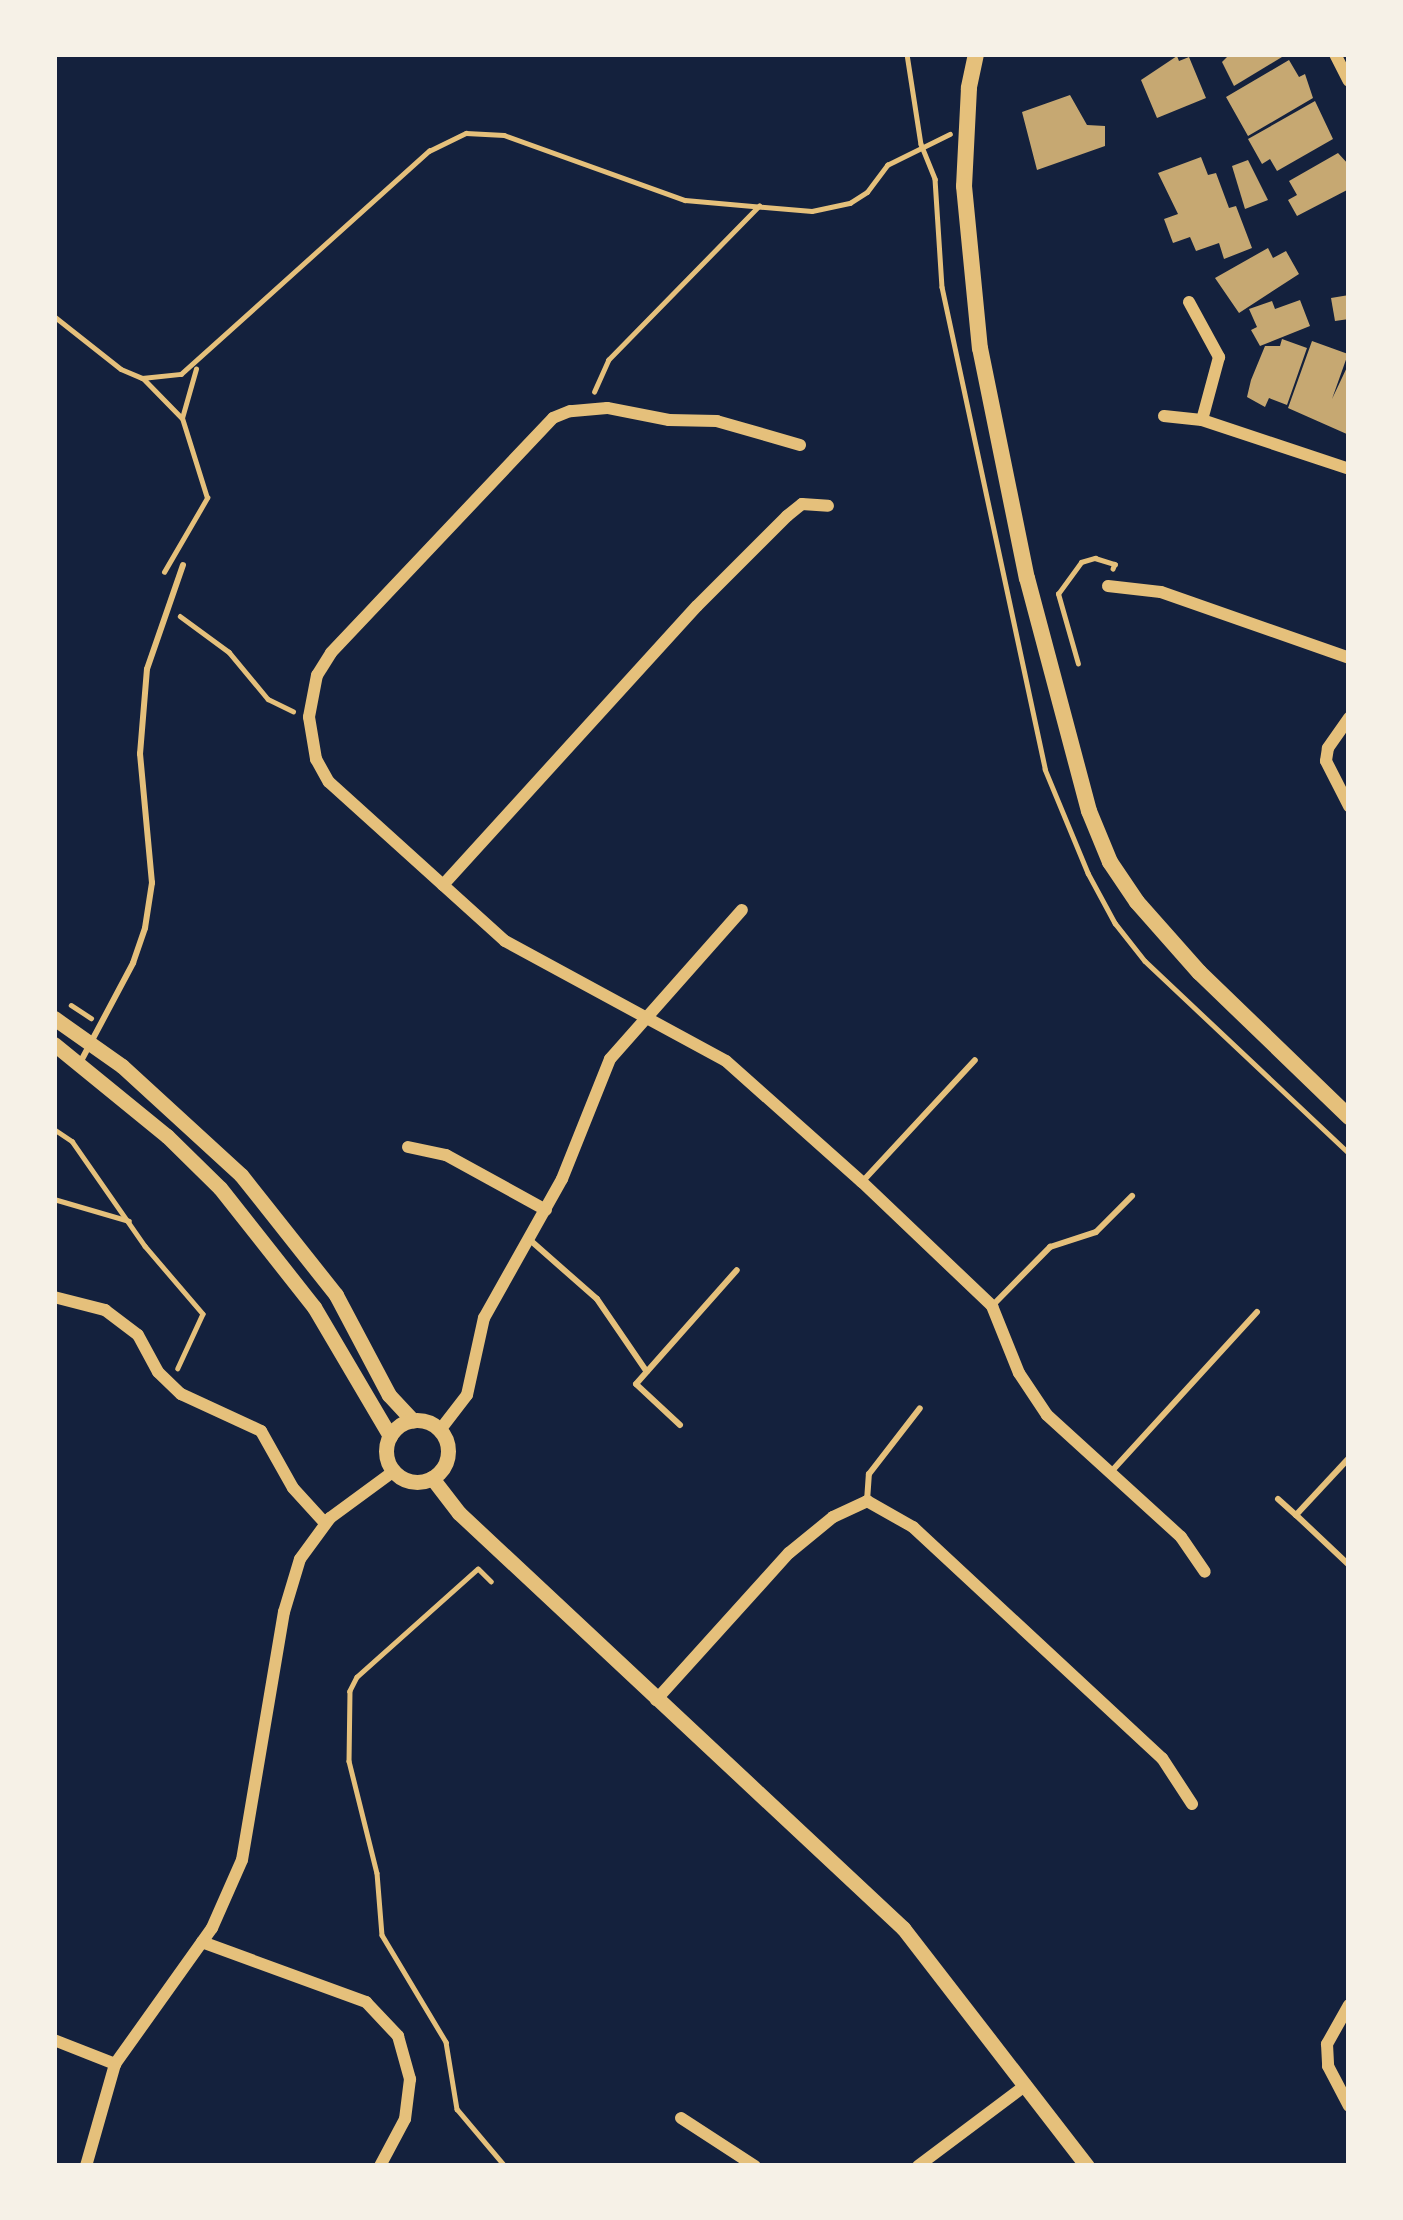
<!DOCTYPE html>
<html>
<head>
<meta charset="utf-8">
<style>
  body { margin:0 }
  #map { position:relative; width:1403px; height:2220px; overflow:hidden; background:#14213d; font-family:"Noto Sans",sans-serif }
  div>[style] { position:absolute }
  .building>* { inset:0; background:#c6a872 }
  .path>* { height:4.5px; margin:-2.25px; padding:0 2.25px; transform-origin:2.25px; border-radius:2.25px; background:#e5c07b }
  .service>* { height:6px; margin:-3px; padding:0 3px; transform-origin:3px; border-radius:3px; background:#e5c07b }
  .minor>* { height:12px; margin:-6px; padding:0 6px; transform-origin:6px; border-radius:6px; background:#e5c07b }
  .tertiary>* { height:15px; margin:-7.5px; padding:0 7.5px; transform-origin:7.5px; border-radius:7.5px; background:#e5c07b }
  .tertiary>.ring { margin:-7.5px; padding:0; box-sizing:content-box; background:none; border:15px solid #e5c07b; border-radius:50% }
  .secondary>* { height:16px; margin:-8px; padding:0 8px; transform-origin:8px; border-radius:8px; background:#e5c07b }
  span { translate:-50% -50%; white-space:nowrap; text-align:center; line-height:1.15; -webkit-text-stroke:9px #f6f1e7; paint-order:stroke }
  .frame { position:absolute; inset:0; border:57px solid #f6f1e7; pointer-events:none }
</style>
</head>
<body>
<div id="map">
  <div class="building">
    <i style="clip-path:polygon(1230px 54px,1287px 54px,1234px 86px,1222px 62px)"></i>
    <i style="clip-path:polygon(1177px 56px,1179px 61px,1189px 57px,1206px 98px,1157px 118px,1141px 80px)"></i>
    <i style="clip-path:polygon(1289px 60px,1299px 77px,1305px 74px,1313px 98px,1248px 136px,1226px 97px)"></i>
    <i style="clip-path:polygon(1070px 95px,1087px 125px,1105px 126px,1105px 146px,1037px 170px,1022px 112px)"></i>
    <i style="clip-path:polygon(1315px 101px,1333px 139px,1277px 171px,1270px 159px,1262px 164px,1248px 139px)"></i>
    <i style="clip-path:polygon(1338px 153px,1349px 165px,1349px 189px,1297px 216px,1288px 200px,1297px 195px,1289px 181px)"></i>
    <i style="clip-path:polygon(1201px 157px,1208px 175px,1216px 173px,1229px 208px,1236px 206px,1252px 248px,1224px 259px,1219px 243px,1196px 251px,1190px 237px,1173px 243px,1164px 219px,1178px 214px,1158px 173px)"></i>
    <i style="clip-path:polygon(1248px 160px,1268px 200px,1245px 209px,1232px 166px)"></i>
    <i style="clip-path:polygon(1268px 248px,1273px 258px,1286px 251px,1299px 274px,1239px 313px,1215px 278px)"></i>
    <i style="clip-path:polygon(1349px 295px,1349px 319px,1335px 321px,1331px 298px)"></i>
    <i style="clip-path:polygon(1300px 300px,1310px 326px,1260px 346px,1251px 330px,1257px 327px,1249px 309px,1272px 301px,1275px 309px)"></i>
    <i style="clip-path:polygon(1282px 339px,1307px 348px,1287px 405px,1269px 398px,1265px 407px,1247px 397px,1251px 380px,1265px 346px,1280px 346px)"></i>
    <i style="clip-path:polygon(1312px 341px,1348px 354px,1332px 399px,1349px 363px,1349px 435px,1288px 408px)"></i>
  </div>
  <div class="path">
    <i style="left:907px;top:54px;width:91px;rotate:81.2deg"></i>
    <i style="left:921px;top:144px;width:38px;rotate:68deg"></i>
    <i style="left:935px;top:179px;width:108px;rotate:86.3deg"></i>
    <i style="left:942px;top:287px;width:493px;rotate:77.9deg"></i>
    <i style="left:1045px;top:769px;width:113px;rotate:67.5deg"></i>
    <i style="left:1088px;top:873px;width:57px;rotate:61.6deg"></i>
    <i style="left:1115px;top:923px;width:48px;rotate:51.7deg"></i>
    <i style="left:1145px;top:961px;width:280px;rotate:43.3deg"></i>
    <i style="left:54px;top:316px;width:85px;rotate:38.3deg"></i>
    <i style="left:121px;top:369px;width:23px;rotate:23deg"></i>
    <i style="left:142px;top:378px;width:39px;rotate:-6deg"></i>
    <i style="left:181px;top:374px;width:334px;rotate:-42deg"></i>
    <i style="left:429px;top:151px;width:41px;rotate:-25.9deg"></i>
    <i style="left:466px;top:133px;width:38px;rotate:3deg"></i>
    <i style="left:504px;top:135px;width:192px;rotate:19.8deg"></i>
    <i style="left:685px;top:200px;width:127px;rotate:5deg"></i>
    <i style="left:812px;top:211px;width:39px;rotate:-12deg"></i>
    <i style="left:850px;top:203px;width:20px;rotate:-33deg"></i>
    <i style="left:867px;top:192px;width:34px;rotate:-53deg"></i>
    <i style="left:887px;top:165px;width:70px;rotate:-26.2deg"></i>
    <i style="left:144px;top:379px;width:54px;rotate:45.7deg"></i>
    <i style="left:594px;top:392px;width:35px;rotate:-66deg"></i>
    <i style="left:608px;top:360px;width:216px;rotate:-45.6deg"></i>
    <i style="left:164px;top:572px;width:86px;rotate:-59.8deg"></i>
    <i style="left:207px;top:498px;width:84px;rotate:-107.4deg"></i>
    <i style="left:182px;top:418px;width:51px;rotate:-74.1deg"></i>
    <i style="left:180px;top:616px;width:61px;rotate:36.3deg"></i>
    <i style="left:229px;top:652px;width:61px;rotate:50.3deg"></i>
    <i style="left:268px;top:699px;width:28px;rotate:26deg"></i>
    <i style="left:1078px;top:664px;width:73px;rotate:-105.9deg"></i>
    <i style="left:1058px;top:594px;width:39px;rotate:-54deg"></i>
    <i style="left:1081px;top:562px;width:15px;rotate:-16deg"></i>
    <i style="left:1095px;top:558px;width:21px;rotate:17deg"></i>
    <i style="left:1115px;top:564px;width:5px;rotate:112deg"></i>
    <i style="left:71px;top:1005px;width:24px;rotate:33deg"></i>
    <i style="left:54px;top:1129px;width:22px;rotate:34deg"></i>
    <i style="left:72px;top:1141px;width:128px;rotate:55.2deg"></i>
    <i style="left:145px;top:1246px;width:89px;rotate:49.5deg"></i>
    <i style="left:203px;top:1314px;width:60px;rotate:114.8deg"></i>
    <i style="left:54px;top:1199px;width:78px;rotate:16.3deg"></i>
    <i style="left:491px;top:1582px;width:18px;rotate:-135deg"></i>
    <i style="left:478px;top:1569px;width:162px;rotate:138.2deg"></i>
    <i style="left:357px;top:1677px;width:16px;rotate:117deg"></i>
    <i style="left:350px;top:1691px;width:70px;rotate:90.8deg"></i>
    <i style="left:349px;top:1761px;width:115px;rotate:76deg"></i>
    <i style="left:377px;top:1873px;width:62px;rotate:85.4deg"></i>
    <i style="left:382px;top:1935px;width:125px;rotate:59.1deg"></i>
    <i style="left:446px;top:2042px;width:68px;rotate:80.7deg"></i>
    <i style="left:457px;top:2109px;width:75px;rotate:49.9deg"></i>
  </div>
  <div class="service">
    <i style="left:81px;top:1061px;width:111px;rotate:-62deg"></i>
    <i style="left:133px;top:963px;width:37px;rotate:-71deg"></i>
    <i style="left:145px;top:928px;width:46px;rotate:-81.2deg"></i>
    <i style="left:152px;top:883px;width:130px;rotate:-95.3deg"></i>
    <i style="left:140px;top:754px;width:85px;rotate:-85.3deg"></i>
    <i style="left:147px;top:669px;width:110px;rotate:-70.9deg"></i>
    <i style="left:862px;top:1182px;width:166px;rotate:-47.2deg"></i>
    <i style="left:530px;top:1240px;width:89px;rotate:41.4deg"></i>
    <i style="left:597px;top:1299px;width:88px;rotate:55.6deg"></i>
    <i style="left:992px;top:1306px;width:83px;rotate:-45.5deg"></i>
    <i style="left:1050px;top:1247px;width:48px;rotate:-18.1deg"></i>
    <i style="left:1096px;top:1232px;width:51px;rotate:-45deg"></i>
    <i style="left:680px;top:1425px;width:60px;rotate:-137deg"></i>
    <i style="left:636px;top:1384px;width:152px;rotate:-48.5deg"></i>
    <i style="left:1110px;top:1473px;width:218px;rotate:-47.6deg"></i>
    <i style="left:1278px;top:1499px;width:24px;rotate:42deg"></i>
    <i style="left:1296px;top:1515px;width:78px;rotate:-47.1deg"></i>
    <i style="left:867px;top:1501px;width:27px;rotate:-86deg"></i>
    <i style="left:869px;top:1474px;width:83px;rotate:-52.3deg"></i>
    <i style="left:1296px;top:1515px;width:73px;rotate:43.3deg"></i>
  </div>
  <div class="minor">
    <i style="left:1335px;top:54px;width:30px;rotate:63deg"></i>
    <i style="left:1189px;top:302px;width:63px;rotate:61.4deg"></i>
    <i style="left:1219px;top:357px;width:65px;rotate:105.1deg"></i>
    <i style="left:1164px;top:416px;width:38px;rotate:6deg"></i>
    <i style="left:1202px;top:420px;width:155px;rotate:18.4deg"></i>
    <i style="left:800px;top:445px;width:86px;rotate:-163.9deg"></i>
    <i style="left:717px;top:421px;width:48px;rotate:-178.8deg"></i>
    <i style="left:669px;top:420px;width:63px;rotate:-169deg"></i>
    <i style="left:607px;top:408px;width:37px;rotate:175deg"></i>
    <i style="left:570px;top:411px;width:18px;rotate:158deg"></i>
    <i style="left:553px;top:418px;width:323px;rotate:133.4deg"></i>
    <i style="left:331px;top:653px;width:26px;rotate:122deg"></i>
    <i style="left:317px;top:675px;width:43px;rotate:100.8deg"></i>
    <i style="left:309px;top:717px;width:43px;rotate:80.5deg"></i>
    <i style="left:316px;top:759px;width:26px;rotate:61deg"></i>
    <i style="left:329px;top:782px;width:237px;rotate:42.1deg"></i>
    <i style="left:505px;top:941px;width:251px;rotate:28.5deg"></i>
    <i style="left:726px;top:1061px;width:182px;rotate:41.7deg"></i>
    <i style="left:862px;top:1182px;width:180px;rotate:43.6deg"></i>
    <i style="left:992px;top:1306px;width:72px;rotate:68.1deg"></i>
    <i style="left:1019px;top:1373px;width:50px;rotate:56.3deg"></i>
    <i style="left:1047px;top:1415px;width:181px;rotate:42.3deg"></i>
    <i style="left:1181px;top:1537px;width:42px;rotate:55.6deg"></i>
    <i style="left:1108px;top:586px;width:53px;rotate:6.5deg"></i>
    <i style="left:1161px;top:592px;width:199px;rotate:19.3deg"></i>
    <i style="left:1349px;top:718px;width:37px;rotate:125deg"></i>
    <i style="left:1328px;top:748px;width:13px;rotate:99deg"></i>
    <i style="left:1326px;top:761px;width:51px;rotate:62.9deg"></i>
    <i style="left:443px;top:885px;width:377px;rotate:-47.7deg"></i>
    <i style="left:697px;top:606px;width:127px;rotate:-45deg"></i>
    <i style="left:787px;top:516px;width:19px;rotate:-39deg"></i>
    <i style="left:802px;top:504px;width:26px;rotate:4deg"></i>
    <i style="left:408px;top:1147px;width:39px;rotate:12deg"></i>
    <i style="left:446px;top:1155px;width:114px;rotate:28.8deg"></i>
    <i style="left:54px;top:1297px;width:53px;rotate:14.3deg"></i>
    <i style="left:105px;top:1310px;width:41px;rotate:37.1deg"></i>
    <i style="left:138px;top:1335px;width:42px;rotate:61.6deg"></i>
    <i style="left:158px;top:1372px;width:32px;rotate:44deg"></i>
    <i style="left:181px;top:1394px;width:88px;rotate:24.8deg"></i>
    <i style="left:261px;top:1431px;width:65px;rotate:60.7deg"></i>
    <i style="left:293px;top:1488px;width:47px;rotate:47.6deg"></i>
    <i style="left:440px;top:1430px;width:44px;rotate:-52.4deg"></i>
    <i style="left:467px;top:1395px;width:79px;rotate:-77.6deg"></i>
    <i style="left:484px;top:1318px;width:159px;rotate:-60.7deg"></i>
    <i style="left:562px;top:1179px;width:129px;rotate:-68.2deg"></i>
    <i style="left:610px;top:1059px;width:199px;rotate:-48.5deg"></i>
    <i style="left:656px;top:1700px;width:198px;rotate:-47.9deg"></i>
    <i style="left:789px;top:1553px;width:57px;rotate:-39.3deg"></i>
    <i style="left:833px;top:1517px;width:38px;rotate:-25deg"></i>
    <i style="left:867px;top:1501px;width:53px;rotate:29.5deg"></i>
    <i style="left:913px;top:1527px;width:340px;rotate:42.9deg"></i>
    <i style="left:1162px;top:1758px;width:55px;rotate:56.9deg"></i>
    <i style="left:202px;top:1942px;width:175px;rotate:20.1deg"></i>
    <i style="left:366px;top:2002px;width:47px;rotate:46.7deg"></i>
    <i style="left:398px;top:2036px;width:45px;rotate:74.4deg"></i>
    <i style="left:410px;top:2079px;width:40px;rotate:97.1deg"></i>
    <i style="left:405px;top:2119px;width:53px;rotate:118deg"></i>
    <i style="left:1349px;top:2005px;width:45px;rotate:119.4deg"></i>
    <i style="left:1327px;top:2044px;width:22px;rotate:87deg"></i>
    <i style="left:1328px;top:2066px;width:45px;rotate:62.3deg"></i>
    <i style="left:54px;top:2040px;width:66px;rotate:21.5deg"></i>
    <i style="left:681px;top:2118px;width:88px;rotate:33deg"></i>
    <i style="left:86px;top:2166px;width:106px;rotate:-74.1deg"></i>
    <i style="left:115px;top:2064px;width:167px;rotate:-54.5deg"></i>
    <i style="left:212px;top:1928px;width:74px;rotate:-66.2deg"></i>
    <i style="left:242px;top:1860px;width:252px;rotate:-80.4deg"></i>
    <i style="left:284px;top:1612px;width:55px;rotate:-73.2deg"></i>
    <i style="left:300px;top:1559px;width:51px;rotate:-53.8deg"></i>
    <i style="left:330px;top:1518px;width:79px;rotate:-36.3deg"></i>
    <i style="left:918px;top:2166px;width:135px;rotate:-36.9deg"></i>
  </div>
  <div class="tertiary">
    <i style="left:54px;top:1018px;width:83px;rotate:35.2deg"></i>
    <i style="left:122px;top:1066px;width:161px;rotate:42.5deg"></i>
    <i style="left:241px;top:1175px;width:153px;rotate:51.6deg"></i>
    <i style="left:336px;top:1295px;width:113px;rotate:62.1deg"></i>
    <i style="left:389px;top:1395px;width:35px;rotate:47deg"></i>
    <i style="left:54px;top:1044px;width:146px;rotate:39.2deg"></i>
    <i style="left:167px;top:1136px;width:74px;rotate:44.5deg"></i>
    <i style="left:220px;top:1188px;width:152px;rotate:51.7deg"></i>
    <i style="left:314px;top:1307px;width:150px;rotate:59.5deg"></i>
    <i class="ring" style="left:386px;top:1420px;width:47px;height:47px"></i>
    <i style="left:432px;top:1478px;width:44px;rotate:52.4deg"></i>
    <i style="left:459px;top:1513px;width:608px;rotate:43.07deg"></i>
    <i style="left:903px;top:1928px;width:301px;rotate:52.3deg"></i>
  </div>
  <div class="secondary">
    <i style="left:976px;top:54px;width:35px;rotate:102deg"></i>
    <i style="left:969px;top:88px;width:98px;rotate:92.9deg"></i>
    <i style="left:964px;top:186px;width:163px;rotate:84.4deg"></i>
    <i style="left:980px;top:348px;width:235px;rotate:78.5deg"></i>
    <i style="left:1027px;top:578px;width:241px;rotate:75.1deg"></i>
    <i style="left:1089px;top:811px;width:55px;rotate:67.6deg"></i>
    <i style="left:1110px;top:862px;width:48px;rotate:56deg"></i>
    <i style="left:1137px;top:902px;width:94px;rotate:48.5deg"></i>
    <i style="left:1199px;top:972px;width:209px;rotate:44deg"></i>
  </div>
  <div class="frame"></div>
</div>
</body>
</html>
